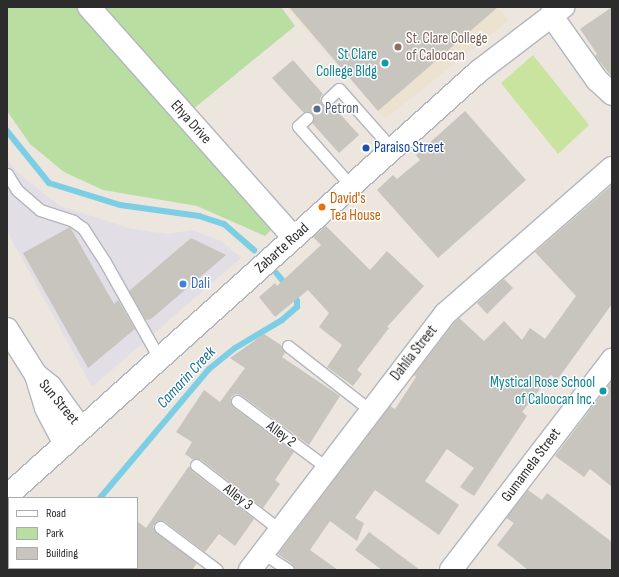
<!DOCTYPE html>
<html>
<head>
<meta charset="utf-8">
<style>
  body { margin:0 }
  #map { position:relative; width:619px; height:577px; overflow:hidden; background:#ece6df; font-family:"Sofia Sans Condensed",sans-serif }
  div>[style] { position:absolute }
  .industrial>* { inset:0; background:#e1dfe5 }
  .education>* { inset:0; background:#ece2d0 }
  .green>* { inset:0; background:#b8dea1 }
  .pitch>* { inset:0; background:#c9e49e }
  .stream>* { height:6px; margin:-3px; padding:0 3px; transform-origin:3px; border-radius:3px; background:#7ccee5 }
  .building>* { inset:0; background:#c8c4be }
  .roads { filter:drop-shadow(1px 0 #b3b6be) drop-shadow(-1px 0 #b3b6be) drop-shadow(0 1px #b3b6be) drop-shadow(0 -1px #b3b6be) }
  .service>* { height:11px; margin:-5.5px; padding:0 5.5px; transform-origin:5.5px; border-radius:5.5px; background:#fff }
  .minor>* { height:22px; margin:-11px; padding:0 11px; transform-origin:11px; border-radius:11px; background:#fff }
  .secondary>* { height:22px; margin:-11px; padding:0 11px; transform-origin:11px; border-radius:11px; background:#fff }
  .dots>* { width:11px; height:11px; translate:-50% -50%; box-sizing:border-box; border:2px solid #fff; border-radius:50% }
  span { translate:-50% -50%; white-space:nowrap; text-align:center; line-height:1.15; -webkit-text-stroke:3px #fff; paint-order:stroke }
  .education-label { font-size:15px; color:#785e54 }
  .left { translate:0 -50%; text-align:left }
  .culture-label { font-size:15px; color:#0d838f }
  .right { translate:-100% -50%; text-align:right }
  .service-label { font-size:15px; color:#4e5e75 }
  .street-label { font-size:15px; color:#2c2c2c }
  .transit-label { font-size:15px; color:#164399 }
  .food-label { font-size:15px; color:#c56008 }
  .shop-label { font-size:15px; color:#366cbe }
  .water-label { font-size:16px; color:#196e92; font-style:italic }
  .frame { position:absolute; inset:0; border:8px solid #2c2c2c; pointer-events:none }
  .legend { position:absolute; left:8px; top:497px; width:130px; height:72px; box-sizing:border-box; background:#fff; border:1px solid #ababab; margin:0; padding:5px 7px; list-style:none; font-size:12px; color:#2c2c2c }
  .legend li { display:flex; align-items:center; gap:8px; height:20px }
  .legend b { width:20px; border:1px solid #ababab }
</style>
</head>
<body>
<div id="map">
  <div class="industrial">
    <i style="clip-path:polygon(7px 159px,17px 172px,60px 206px,129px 228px,167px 234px,192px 230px,221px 241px,241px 258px,92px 387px,7px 231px)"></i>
  </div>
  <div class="education">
    <i style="clip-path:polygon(286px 7px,498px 7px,509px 20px,385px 119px)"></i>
  </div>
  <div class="green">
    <i style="clip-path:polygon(7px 7px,281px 7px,295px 26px,192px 110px,285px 216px,265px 236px,197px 206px,103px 190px,64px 172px,30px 144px,7px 111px)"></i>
  </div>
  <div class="pitch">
    <i style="clip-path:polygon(533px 55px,589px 125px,558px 154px,501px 83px)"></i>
  </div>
  <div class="stream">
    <i style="left:7px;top:131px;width:67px;rotate:51.1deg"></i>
    <i style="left:49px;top:183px;width:74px;rotate:17.2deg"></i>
    <i style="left:120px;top:205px;width:80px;rotate:7.9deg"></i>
    <i style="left:199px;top:216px;width:26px;rotate:18deg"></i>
    <i style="left:224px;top:224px;width:40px;rotate:41deg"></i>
    <i style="left:100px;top:498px;width:169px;rotate:-49.8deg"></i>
    <i style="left:209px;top:369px;width:33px;rotate:-39deg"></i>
    <i style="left:235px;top:348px;width:55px;rotate:-30.8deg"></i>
    <i style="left:282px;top:320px;width:20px;rotate:-41deg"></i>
    <i style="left:297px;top:307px;width:6px;rotate:-90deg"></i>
    <i style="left:297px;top:301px;width:9px;rotate:-117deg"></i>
    <i style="left:293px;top:293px;width:26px;rotate:-130deg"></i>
    <i style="left:39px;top:570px;width:3px;rotate:-45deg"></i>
  </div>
  <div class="building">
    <i style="clip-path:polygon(289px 7px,498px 7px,378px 111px)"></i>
    <i style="clip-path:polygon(612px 7px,612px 77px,595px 56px,597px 54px,580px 29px)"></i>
    <i style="clip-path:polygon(293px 60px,323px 94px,320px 98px,322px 104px,328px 107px,332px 105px,359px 135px,339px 153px,312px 123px,312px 113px,303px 112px,272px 78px)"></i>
    <i style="clip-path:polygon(465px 111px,526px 180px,438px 258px,377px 190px,393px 175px,397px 179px,420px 160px,416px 155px)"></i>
    <i style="clip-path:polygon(612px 185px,612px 304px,557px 380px,551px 375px,522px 412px,527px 416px,474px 496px,460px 487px,474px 468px,447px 449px,425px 481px,459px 505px,439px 535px,375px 490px,355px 518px,364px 523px,357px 541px,330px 521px,310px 550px,338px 570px,295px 570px,292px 564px,278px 554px,390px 406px,395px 409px,416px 377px,414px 375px,454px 323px,459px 318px,484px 341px,504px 321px,522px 340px,530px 328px,545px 339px,576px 296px,535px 252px)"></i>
    <i style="clip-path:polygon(326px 226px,370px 270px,387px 251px,424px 286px,387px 327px,389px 328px,357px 370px,362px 374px,353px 386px,327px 367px,342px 345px,319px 327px,329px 313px,308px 290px,275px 317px,259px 297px,275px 283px,277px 286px,321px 245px,313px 237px)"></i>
    <i style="clip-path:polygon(70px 227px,114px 304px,118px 300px,135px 329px,88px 368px,23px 253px)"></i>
    <i style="clip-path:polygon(191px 238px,226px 255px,151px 319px,146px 320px,129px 291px)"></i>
    <i style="clip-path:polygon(504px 279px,513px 288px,487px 314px,477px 303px)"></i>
    <i style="clip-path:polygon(264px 334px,281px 345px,285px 353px,282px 357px,340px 396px,309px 445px,241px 395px,235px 394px,231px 397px,233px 407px,294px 452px,275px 480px,280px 484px,263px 508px,200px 459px,192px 459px,185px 454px,192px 442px,176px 432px,204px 390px,220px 402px,245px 368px,230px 358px)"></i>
    <i style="clip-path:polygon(612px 381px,612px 487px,590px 469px,584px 477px,555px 456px)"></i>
    <i style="clip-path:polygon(189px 466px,192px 471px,254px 519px,235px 546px,219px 534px,205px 552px,164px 521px,157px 521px,153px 526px,156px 532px,197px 563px,192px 570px,137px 570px,137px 521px,146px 528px)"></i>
    <i style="clip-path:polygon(528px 490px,542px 500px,547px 493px,612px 542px,612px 570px,528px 570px,497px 545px,514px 523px,506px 518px)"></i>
    <i style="clip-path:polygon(369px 532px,420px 570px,382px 570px,355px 550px)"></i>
  </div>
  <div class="roads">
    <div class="service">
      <i style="left:327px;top:100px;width:16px;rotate:-43deg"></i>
      <i style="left:339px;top:89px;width:80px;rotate:48.5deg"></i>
      <i style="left:307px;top:118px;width:12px;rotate:138deg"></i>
      <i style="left:298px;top:126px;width:80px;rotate:48.5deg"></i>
      <i style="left:7px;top:174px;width:19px;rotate:58deg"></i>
      <i style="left:17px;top:190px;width:30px;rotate:41deg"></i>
      <i style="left:40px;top:210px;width:35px;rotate:18deg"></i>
      <i style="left:73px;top:221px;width:12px;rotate:35deg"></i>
      <i style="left:83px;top:228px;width:40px;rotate:57.1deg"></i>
      <i style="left:105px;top:262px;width:110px;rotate:60.6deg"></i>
      <i style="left:288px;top:346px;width:104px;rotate:38deg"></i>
      <i style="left:237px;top:401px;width:111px;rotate:36.6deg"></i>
      <i style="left:196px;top:465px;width:106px;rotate:37.7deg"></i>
      <i style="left:160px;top:527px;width:71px;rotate:37deg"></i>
      <i style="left:263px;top:553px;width:30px;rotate:34deg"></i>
    </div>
    <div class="minor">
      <i style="left:89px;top:7px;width:307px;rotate:48.4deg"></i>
      <i style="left:551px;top:15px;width:80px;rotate:54.7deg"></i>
      <i style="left:597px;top:80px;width:21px;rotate:43deg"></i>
      <i style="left:7px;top:329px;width:54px;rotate:57.8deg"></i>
      <i style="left:36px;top:375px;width:18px;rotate:38deg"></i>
      <i style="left:50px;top:386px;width:53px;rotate:54.2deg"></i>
      <i style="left:36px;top:375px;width:34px;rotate:73deg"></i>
      <i style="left:46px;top:408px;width:41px;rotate:62.2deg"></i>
      <i style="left:250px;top:570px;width:322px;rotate:-52.7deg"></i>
      <i style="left:445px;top:314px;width:222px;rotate:-41.2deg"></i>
      <i style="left:451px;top:570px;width:265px;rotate:-52.5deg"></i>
    </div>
    <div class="secondary">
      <i style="left:7px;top:496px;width:635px;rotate:-42deg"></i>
      <i style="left:479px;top:71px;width:106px;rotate:-37.3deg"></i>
    </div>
  </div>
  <div class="dots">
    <i style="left:398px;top:47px;background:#8d6e63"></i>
    <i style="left:385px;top:63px;background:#0f9aa8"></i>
    <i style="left:317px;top:109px;background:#5c6f8a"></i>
    <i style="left:366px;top:148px;background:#1a4fb4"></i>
    <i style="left:322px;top:207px;background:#e8710a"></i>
    <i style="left:183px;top:284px;background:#3f7fe0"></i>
    <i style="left:603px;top:391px;background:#0f9aa8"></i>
  </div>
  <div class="education-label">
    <span class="left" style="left:406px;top:47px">St. Clare College<br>of Caloocan</span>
  </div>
  <div class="culture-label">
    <span class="right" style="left:377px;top:63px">St Clare<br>College Bldg</span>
    <span class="right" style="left:595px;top:391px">Mystical Rose School<br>of Caloocan Inc.</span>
  </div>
  <div class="service-label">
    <span class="left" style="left:325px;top:109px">Petron</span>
  </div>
  <div class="street-label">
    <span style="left:191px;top:122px;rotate:48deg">Ehya Drive</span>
    <span style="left:282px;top:248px;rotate:-42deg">Zabarte Road</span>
    <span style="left:414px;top:353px;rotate:-52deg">Dahlia Street</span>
    <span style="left:59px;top:402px;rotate:50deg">Sun Street</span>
    <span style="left:281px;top:434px;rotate:37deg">Alley 2</span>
    <span style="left:531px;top:465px;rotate:-53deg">Gumamela Street</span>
    <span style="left:238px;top:497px;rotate:38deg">Alley 3</span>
  </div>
  <div class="transit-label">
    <span class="left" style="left:374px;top:148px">Paraiso Street</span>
  </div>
  <div class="food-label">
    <span class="left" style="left:330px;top:207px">David's<br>Tea House</span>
  </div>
  <div class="shop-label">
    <span class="left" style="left:191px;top:284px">Dali</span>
  </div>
  <div class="water-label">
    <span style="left:187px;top:378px;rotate:-47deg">Camarin Creek</span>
  </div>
  <div class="frame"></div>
  <ul class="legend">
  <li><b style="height:5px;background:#fff"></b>Road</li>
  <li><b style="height:11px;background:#b8dea1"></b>Park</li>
  <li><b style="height:11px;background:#c8c4be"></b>Building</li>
  </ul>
</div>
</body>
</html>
